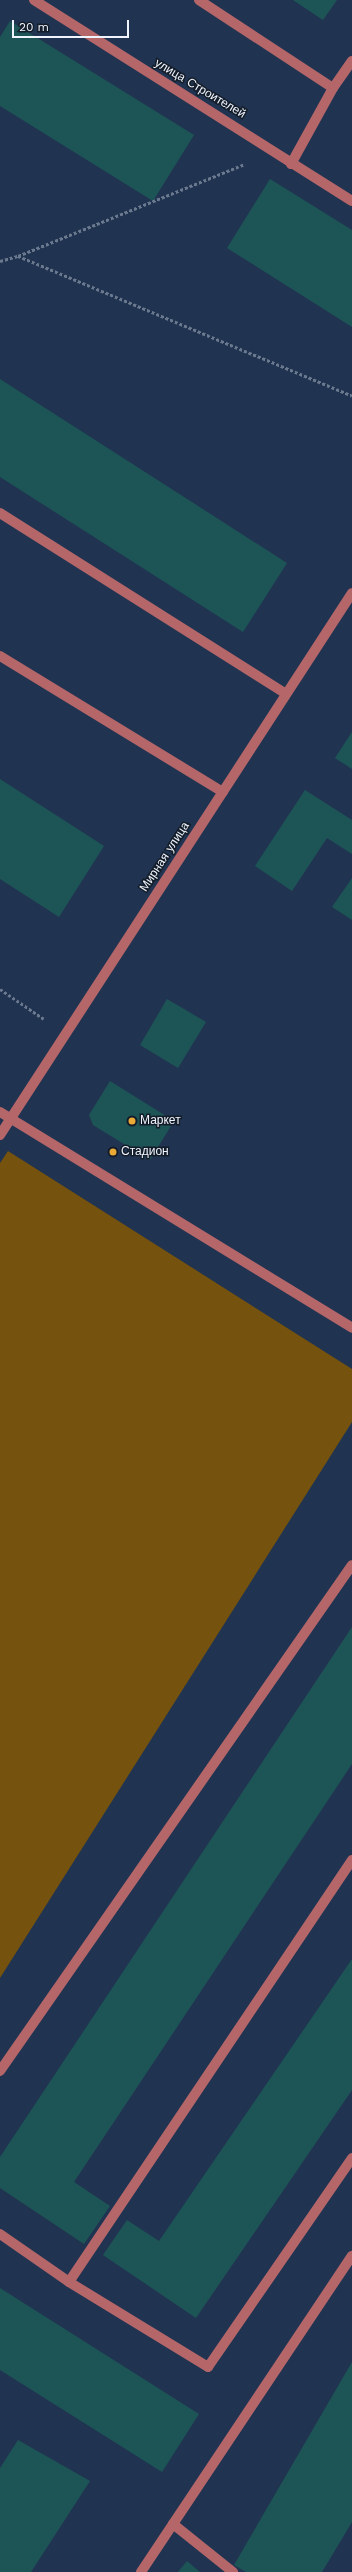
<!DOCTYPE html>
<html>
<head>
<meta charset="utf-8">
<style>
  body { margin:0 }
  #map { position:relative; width:352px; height:2572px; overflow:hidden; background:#203451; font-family:"Work Sans",sans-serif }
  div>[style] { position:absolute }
  .green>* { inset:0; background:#75520d }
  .building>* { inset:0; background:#1d5556 }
  .path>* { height:2.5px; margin-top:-1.25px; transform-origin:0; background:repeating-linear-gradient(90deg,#6b798f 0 3px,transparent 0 5px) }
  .minor>* { height:10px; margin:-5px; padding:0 5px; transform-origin:5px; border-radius:5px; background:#b46669 }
  .dots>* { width:11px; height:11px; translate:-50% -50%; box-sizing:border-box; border:2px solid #131c29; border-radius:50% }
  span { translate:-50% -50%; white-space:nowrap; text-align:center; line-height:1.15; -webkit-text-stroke:3px #131c29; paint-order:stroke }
  .street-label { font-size:12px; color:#f0f5fd }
  .poi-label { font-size:12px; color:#f0f5fd }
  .left { translate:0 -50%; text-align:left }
  .scale { position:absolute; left:12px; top:20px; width:117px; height:18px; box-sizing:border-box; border:2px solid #f0f5fd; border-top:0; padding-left:5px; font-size:12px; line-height:14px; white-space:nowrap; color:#f0f5fd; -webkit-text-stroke:3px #131c29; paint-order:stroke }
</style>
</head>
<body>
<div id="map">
  <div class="green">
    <i style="clip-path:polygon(8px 1151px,352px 1369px,352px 1422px,0 1978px,0 1163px)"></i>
  </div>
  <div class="building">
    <i style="clip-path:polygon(293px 0,337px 0,323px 20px)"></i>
    <i style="clip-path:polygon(10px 21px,194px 135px,153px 201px,0 106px,0 37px)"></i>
    <i style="clip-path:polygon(270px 179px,352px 230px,352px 327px,227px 248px)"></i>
    <i style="clip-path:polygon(0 379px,287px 563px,243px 632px,0 477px)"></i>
    <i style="clip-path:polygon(352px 732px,352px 769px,335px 758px)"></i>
    <i style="clip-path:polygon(0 779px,104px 846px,59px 917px,0 879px)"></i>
    <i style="clip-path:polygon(305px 790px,352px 820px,352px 854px,327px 838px,292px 891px,255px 866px)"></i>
    <i style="clip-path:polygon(352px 878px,352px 920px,332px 907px)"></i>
    <i style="clip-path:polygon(167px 999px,206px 1022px,178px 1068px,140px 1045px)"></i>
    <i style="clip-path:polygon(110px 1081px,174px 1121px,150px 1160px,93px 1125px,89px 1115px)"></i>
    <i style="clip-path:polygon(352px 1627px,352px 1764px,74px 2182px,110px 2206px,84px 2244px,0 2188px,0 2157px)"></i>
    <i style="clip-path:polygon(352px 1959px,352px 2090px,196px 2318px,103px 2255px,127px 2220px,159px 2241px)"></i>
    <i style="clip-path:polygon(0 2288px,199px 2414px,162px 2472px,0 2370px)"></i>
    <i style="clip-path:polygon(352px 2362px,352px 2522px,322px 2572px,246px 2572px,234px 2565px)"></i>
    <i style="clip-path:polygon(18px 2440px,90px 2481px,31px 2572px,0 2572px,0 2468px)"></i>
    <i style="clip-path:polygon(187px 2561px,200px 2572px,178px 2572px)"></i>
  </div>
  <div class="path">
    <i style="left:18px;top:256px;width:245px;rotate:-22.1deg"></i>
    <i style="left:0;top:261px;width:19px;rotate:-16deg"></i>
    <i style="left:18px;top:256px;width:362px;rotate:22.7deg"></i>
    <i style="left:0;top:989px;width:53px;rotate:34.3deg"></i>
  </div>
  <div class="minor">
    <i style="left:34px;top:0;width:376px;rotate:32.3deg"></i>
    <i style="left:199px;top:0;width:160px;rotate:33.3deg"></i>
    <i style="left:291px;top:164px;width:87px;rotate:-61.1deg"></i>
    <i style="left:333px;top:88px;width:33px;rotate:-55deg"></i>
    <i style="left:0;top:513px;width:338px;rotate:32.3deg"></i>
    <i style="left:0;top:656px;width:261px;rotate:31.4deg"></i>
    <i style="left:0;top:1112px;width:413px;rotate:31.5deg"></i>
    <i style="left:0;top:1135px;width:646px;rotate:-57deg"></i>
    <i style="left:352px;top:1860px;width:508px;rotate:123.85deg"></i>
    <i style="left:69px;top:2282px;width:163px;rotate:31.4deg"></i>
    <i style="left:208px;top:2367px;width:254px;rotate:-55.4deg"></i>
    <i style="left:0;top:2071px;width:616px;rotate:-55.18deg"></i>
    <i style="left:0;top:2234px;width:84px;rotate:34.8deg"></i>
    <i style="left:173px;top:2524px;width:77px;rotate:38.7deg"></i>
    <i style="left:141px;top:2572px;width:380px;rotate:-56.3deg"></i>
  </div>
  <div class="dots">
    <i style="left:132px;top:1121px;background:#eaaa38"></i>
    <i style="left:113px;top:1152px;background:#eaaa38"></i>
  </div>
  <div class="street-label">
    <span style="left:200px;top:89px;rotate:31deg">улица Строителей</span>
    <span style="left:165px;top:857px;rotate:-57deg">Мирная улица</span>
  </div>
  <div class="poi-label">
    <span class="left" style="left:140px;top:1121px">Маркет</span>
    <span class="left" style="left:121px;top:1152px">Стадион</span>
  </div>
  <div class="scale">20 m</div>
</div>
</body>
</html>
